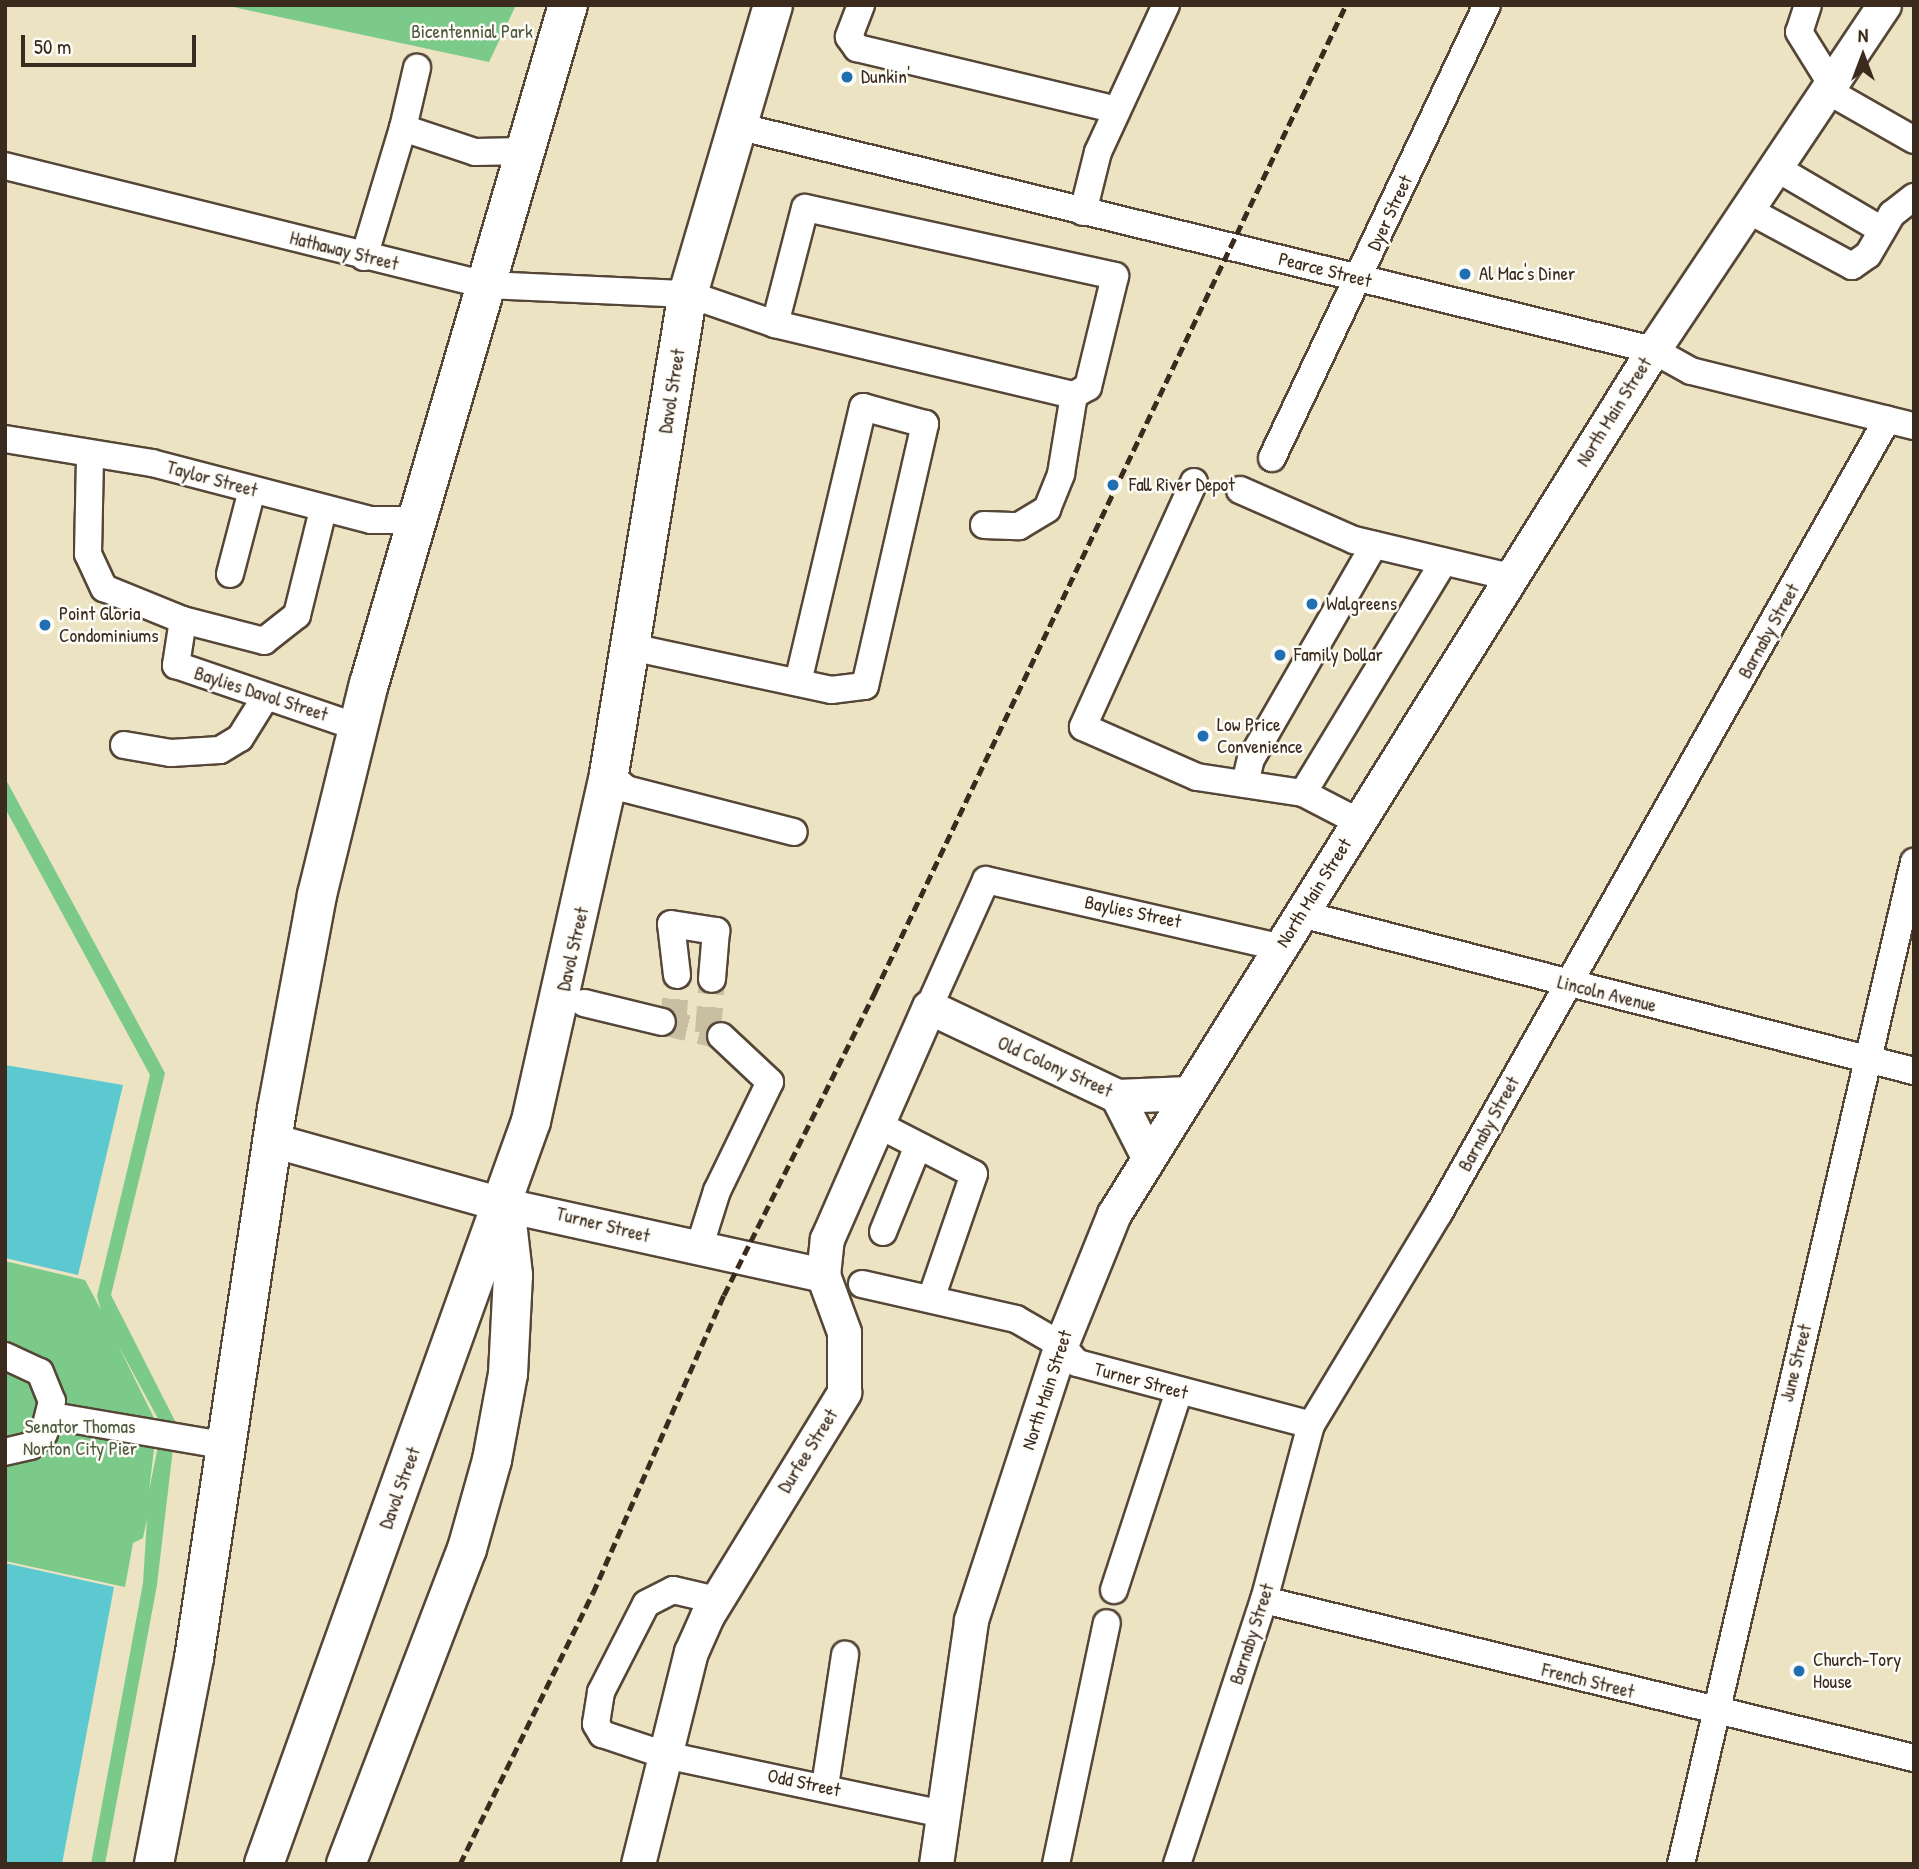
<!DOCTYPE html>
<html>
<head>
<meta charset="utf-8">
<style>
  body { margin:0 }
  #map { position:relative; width:1919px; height:1869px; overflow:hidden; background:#ebe3c2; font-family:"Patrick Hand",sans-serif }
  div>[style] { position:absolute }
  .green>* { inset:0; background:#7cca8a }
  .water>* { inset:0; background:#5cc9d1 }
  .minor-tunnel>* { height:26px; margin-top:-13px; transform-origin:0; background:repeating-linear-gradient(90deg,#c8bea1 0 26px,transparent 0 39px) }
  .roads { filter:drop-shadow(2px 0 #554637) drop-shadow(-2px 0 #554637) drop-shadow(0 2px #554637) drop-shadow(0 -2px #554637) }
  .minor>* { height:26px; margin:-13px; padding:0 13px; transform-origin:13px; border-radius:13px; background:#fff }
  .major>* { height:33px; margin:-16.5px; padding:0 16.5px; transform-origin:16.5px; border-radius:16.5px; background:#fff }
  .highway>* { height:38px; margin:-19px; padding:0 19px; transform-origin:19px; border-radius:19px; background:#fff }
  .rail>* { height:5px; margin-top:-2.5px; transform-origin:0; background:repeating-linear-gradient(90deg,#3b2a1e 0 10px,transparent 0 15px) }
  .dots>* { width:19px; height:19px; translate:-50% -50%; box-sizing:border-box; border:4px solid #fdfcf7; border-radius:50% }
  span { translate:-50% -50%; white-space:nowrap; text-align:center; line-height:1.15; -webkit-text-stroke:5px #fdfcf7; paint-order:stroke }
  .park-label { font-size:19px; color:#4e5a3e }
  .poi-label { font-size:19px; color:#3b2a1e }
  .left { translate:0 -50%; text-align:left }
  .street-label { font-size:19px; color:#3b2a1e }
  .frame { position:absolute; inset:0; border:7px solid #3b2a1e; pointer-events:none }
  .north { position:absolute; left:1828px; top:21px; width:70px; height:70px; -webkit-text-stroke:5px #fdfcf7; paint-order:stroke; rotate:0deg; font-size:19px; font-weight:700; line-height:28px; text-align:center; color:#3b2a1e }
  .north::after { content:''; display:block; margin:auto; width:24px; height:32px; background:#3b2a1e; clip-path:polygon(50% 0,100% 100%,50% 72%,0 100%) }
  .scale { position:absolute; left:21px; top:35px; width:175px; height:32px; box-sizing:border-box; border:4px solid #3b2a1e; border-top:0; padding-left:9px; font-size:21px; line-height:24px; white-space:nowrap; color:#3b2a1e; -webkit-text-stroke:5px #fdfcf7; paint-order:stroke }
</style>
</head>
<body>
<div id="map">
  <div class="green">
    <i style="clip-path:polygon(224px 5px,516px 5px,489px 62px)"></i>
    <i style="clip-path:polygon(evenodd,5px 778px,165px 1073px,111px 1295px,176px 1423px,157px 1585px,105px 1864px,91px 1864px,143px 1583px,147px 1519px,143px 1538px,133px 1543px,125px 1587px,5px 1561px,5px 1261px,85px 1280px,101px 1310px,97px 1296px,150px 1075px,5px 808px,5px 778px,118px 1345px,162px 1426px,149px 1491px,157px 1424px,118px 1345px)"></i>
  </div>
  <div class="water">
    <i style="clip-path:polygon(5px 1065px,123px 1085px,78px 1275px,5px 1258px)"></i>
    <i style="clip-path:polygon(5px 1563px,114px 1587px,62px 1864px,5px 1864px)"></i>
  </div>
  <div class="minor-tunnel">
    <i style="left:662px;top:1022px;width:61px;rotate:13.3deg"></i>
    <i style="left:673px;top:1025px;width:50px;rotate:-85.4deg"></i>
    <i style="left:708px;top:1033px;width:54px;rotate:-85.8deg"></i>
  </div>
  <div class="roads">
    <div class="minor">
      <i style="left:861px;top:5px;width:34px;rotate:111deg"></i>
      <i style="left:849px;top:37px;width:14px;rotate:54deg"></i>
      <i style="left:857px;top:48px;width:267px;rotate:13.4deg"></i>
      <i style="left:1808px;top:5px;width:28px;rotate:108deg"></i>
      <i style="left:1799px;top:32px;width:62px;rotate:58.1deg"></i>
      <i style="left:1828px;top:91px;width:99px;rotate:29.7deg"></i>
      <i style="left:733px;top:125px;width:947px;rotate:13.74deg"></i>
      <i style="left:1653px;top:350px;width:43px;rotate:28.9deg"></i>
      <i style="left:1691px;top:371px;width:230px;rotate:13.9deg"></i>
      <i style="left:403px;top:128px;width:62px;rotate:-76.9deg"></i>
      <i style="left:5px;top:166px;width:496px;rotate:13.9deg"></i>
      <i style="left:487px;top:285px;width:201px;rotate:2.6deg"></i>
      <i style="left:688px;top:294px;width:92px;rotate:19deg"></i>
      <i style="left:775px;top:324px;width:307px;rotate:13.4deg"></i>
      <i style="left:1074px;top:395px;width:16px;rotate:-30deg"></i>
      <i style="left:1088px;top:387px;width:114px;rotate:-76.3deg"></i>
      <i style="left:1115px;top:276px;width:317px;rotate:-167.6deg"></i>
      <i style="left:805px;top:208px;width:120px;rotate:104.5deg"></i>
      <i style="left:1778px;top:169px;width:121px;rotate:30.4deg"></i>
      <i style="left:1748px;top:210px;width:118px;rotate:28.3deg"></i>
      <i style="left:1852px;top:266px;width:19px;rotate:-35deg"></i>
      <i style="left:1868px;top:255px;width:48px;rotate:-59.7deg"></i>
      <i style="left:1892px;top:214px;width:28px;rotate:-38deg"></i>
      <i style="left:1083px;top:212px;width:62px;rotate:-76deg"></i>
      <i style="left:1098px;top:152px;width:162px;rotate:-65.2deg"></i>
      <i style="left:364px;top:257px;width:135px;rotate:-73.2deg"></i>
      <i style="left:403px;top:128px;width:76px;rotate:18.4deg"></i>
      <i style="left:475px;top:152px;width:51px;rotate:-1.1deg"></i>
      <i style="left:5px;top:439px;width:149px;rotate:9.3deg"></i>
      <i style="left:152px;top:463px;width:226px;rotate:14.6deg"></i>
      <i style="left:371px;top:520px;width:46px"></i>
      <i style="left:90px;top:458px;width:96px;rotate:91.2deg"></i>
      <i style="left:88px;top:554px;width:38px;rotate:65deg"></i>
      <i style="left:104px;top:588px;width:85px;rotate:22.1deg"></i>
      <i style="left:183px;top:620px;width:46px;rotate:98.8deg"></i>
      <i style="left:176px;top:665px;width:191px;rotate:18.9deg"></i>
      <i style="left:1272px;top:458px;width:501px;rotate:-64.61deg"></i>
      <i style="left:1194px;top:482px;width:269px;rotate:114.4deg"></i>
      <i style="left:1083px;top:727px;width:124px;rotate:23.7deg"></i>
      <i style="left:1197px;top:777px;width:107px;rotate:8.6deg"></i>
      <i style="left:1303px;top:793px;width:63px;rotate:27.4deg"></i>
      <i style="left:1240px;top:490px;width:124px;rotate:23.7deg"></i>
      <i style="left:1354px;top:540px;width:161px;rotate:13.3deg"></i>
      <i style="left:984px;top:525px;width:35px;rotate:2deg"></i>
      <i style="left:1019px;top:526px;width:33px;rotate:-31deg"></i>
      <i style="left:1047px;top:509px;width:38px;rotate:-68deg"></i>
      <i style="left:1061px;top:474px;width:80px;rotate:-80.7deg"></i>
      <i style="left:230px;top:574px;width:87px;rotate:-75.3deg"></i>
      <i style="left:183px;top:620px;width:84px;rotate:14.5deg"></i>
      <i style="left:264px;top:641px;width:42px;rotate:-38.2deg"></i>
      <i style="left:297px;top:615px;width:108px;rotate:-76.1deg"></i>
      <i style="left:631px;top:647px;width:205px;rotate:12.1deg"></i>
      <i style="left:831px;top:690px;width:34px;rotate:-7deg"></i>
      <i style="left:865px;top:686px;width:269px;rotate:-77.1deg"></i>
      <i style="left:925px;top:424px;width:64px;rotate:-164.7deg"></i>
      <i style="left:863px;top:407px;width:283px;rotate:103.3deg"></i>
      <i style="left:124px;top:745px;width:48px;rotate:9.7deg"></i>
      <i style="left:171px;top:753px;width:49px;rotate:-3.5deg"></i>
      <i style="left:220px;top:750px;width:23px;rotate:-31deg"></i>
      <i style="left:240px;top:738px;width:47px;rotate:-58deg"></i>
      <i style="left:609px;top:774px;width:23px;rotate:41deg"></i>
      <i style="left:626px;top:789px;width:173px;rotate:14.4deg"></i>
      <i style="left:1245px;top:784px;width:26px;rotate:-77deg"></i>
      <i style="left:1251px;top:759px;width:247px;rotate:-60.1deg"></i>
      <i style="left:1303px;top:793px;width:271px;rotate:-58.7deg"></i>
      <i style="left:1301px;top:914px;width:633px;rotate:14.37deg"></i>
      <i style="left:677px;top:975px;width:51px;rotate:-96.7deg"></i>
      <i style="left:671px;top:924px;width:46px;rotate:8.8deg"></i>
      <i style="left:716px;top:931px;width:48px;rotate:94.8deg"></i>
      <i style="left:584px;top:1003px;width:80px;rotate:13.7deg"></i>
      <i style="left:929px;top:1007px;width:139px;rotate:-65.8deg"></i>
      <i style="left:986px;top:880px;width:301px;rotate:12.9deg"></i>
      <i style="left:875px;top:1123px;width:111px;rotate:27.3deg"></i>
      <i style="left:974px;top:1174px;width:132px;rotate:109deg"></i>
      <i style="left:883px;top:1232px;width:93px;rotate:-67.9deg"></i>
      <i style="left:699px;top:1248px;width:60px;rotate:-72.5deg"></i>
      <i style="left:717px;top:1191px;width:121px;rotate:-64.1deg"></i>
      <i style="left:770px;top:1082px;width:67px;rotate:-136.8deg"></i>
      <i style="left:862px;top:1284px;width:158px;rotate:12.8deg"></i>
      <i style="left:1016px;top:1319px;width:52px;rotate:30deg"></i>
      <i style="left:1061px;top:1345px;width:24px;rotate:48deg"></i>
      <i style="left:1077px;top:1363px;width:242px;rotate:14.8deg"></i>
      <i style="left:5px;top:1356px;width:38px;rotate:25deg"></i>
      <i style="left:40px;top:1372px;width:31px;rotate:68deg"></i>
      <i style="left:52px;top:1401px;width:33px;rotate:104deg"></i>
      <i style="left:44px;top:1433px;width:19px;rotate:137deg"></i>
      <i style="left:30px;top:1446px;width:26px;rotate:167deg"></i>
      <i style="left:52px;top:1416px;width:178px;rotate:9.7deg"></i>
      <i style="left:1114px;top:1590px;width:209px;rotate:-71.9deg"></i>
      <i style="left:716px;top:1600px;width:44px;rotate:-166.9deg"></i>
      <i style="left:673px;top:1590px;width:30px;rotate:153deg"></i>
      <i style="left:646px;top:1604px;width:99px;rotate:117.1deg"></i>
      <i style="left:601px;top:1692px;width:32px;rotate:99deg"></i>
      <i style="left:596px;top:1724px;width:12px;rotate:59deg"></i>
      <i style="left:602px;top:1734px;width:66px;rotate:18.4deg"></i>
      <i style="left:665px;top:1755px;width:283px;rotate:12deg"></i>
      <i style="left:1264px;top:1600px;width:669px;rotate:13.66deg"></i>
      <i style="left:825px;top:1786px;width:133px;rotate:-81.3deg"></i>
      <i style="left:1056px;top:1864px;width:246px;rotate:-78.1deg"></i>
      <i style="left:1177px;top:1864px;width:278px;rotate:-71.8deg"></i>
      <i style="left:1264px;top:1600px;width:181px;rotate:-75deg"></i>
      <i style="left:1311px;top:1425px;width:248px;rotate:-58.9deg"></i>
      <i style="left:1439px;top:1213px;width:911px;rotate:-60.54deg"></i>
      <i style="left:1681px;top:1864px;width:1029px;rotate:-76.91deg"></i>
    </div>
    <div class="major">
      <i style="left:1117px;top:1096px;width:66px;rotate:63deg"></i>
      <i style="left:272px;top:1140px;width:242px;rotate:15.6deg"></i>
      <i style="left:505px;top:1205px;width:326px;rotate:12.4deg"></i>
      <i style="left:638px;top:1864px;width:219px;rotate:-76deg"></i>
      <i style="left:691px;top:1652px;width:39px;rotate:-66deg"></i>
      <i style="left:707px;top:1616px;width:263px;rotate:-58.5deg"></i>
      <i style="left:844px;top:1392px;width:60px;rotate:-90deg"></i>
      <i style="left:844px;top:1332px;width:61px;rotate:-110.2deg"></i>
      <i style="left:823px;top:1275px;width:36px;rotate:-84deg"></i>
      <i style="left:827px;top:1239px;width:253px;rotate:-66.3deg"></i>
      <i style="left:929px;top:1007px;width:208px;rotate:25.3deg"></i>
      <i style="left:1117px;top:1096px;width:71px;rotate:-2.4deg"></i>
      <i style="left:936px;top:1864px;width:246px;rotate:-81.8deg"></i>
      <i style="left:971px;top:1620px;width:289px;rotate:-71.9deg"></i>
      <i style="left:1061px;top:1345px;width:141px;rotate:-68deg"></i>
      <i style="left:1114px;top:1214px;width:1018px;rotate:-58.04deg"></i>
      <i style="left:1653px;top:350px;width:415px;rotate:-56.2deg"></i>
    </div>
    <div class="highway">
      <i style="left:154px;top:1864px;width:210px;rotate:-79deg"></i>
      <i style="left:194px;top:1658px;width:555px;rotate:-81.4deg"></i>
      <i style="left:277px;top:1109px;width:218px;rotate:-79.4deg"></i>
      <i style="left:317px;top:895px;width:217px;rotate:-76.2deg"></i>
      <i style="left:369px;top:684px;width:708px;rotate:-73.67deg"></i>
      <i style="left:264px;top:1864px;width:790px;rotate:-70.23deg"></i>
      <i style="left:531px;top:1121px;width:356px;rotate:-77.3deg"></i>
      <i style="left:609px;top:774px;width:486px;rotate:-80.7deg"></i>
      <i style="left:688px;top:294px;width:301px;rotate:-73.6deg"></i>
      <i style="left:346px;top:1864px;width:337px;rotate:-69deg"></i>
      <i style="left:467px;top:1549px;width:92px;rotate:-74.3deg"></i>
      <i style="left:492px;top:1460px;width:87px;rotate:-79.5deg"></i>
      <i style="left:508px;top:1374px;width:99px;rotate:-87.1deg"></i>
      <i style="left:513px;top:1275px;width:61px;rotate:-96.5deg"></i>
    </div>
  </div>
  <div class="rail">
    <i style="left:460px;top:1864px;width:302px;rotate:-63.9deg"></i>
    <i style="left:593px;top:1593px;width:326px;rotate:-66.3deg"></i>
    <i style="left:724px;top:1295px;width:339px;rotate:-63.5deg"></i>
    <i style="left:875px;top:992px;width:1094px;rotate:-64.49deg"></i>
  </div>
  <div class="dots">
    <i style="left:847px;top:77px;background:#1f6fb2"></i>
    <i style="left:1465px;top:274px;background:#1f6fb2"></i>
    <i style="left:1113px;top:485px;background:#1f6fb2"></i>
    <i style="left:1312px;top:604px;background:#1f6fb2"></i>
    <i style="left:45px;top:625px;background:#1f6fb2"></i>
    <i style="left:1280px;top:655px;background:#1f6fb2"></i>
    <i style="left:1203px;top:736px;background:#1f6fb2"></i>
    <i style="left:1799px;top:1671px;background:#1f6fb2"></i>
  </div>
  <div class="park-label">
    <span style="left:472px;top:32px">Bicentennial Park</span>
    <span style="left:80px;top:1438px">Senator Thomas<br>Norton City Pier</span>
  </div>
  <div class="poi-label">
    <span class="left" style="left:861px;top:77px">Dunkin'</span>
    <span class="left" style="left:1479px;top:274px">Al Mac's Diner</span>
    <span class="left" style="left:1129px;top:485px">Fall River Depot</span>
    <span class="left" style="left:1326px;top:604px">Walgreens</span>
    <span class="left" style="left:59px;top:625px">Point Gloria<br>Condominiums</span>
    <span class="left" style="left:1294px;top:655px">Family Dollar</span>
    <span class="left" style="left:1217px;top:736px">Low Price<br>Convenience</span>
    <span class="left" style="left:1813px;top:1671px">Church-Tory<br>House</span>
  </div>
  <div class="street-label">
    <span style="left:1390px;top:213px;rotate:-65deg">Dyer Street</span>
    <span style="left:344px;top:251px;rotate:14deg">Hathaway Street</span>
    <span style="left:1325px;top:270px;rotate:14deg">Pearce Street</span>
    <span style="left:672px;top:391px;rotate:-81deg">Davol Street</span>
    <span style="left:1614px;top:412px;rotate:-58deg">North Main Street</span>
    <span style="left:212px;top:479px;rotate:15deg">Taylor Street</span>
    <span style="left:1769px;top:631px;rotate:-61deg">Barnaby Street</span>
    <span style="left:261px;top:694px;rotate:18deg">Baylies Davol Street</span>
    <span style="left:1314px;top:893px;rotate:-58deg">North Main Street</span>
    <span style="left:1133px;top:912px;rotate:12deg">Baylies Street</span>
    <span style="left:573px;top:949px;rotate:-77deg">Davol Street</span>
    <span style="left:1607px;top:994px;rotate:14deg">Lincoln Avenue</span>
    <span style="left:1055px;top:1067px;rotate:24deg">Old Colony Street</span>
    <span style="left:1489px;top:1124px;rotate:-61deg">Barnaby Street</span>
    <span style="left:603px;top:1225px;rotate:14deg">Turner Street</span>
    <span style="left:1796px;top:1363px;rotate:-76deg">June Street</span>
    <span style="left:1141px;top:1381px;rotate:15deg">Turner Street</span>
    <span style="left:1047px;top:1390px;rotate:-72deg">North Main Street</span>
    <span style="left:808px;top:1451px;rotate:-58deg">Durfee Street</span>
    <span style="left:400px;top:1488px;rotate:-70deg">Davol Street</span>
    <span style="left:1252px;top:1634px;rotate:-72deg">Barnaby Street</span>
    <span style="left:1588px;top:1681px;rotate:14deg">French Street</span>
    <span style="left:804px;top:1783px;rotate:12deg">Odd Street</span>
  </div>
  <div class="frame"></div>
  <div class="north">N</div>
  <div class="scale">50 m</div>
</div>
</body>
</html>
